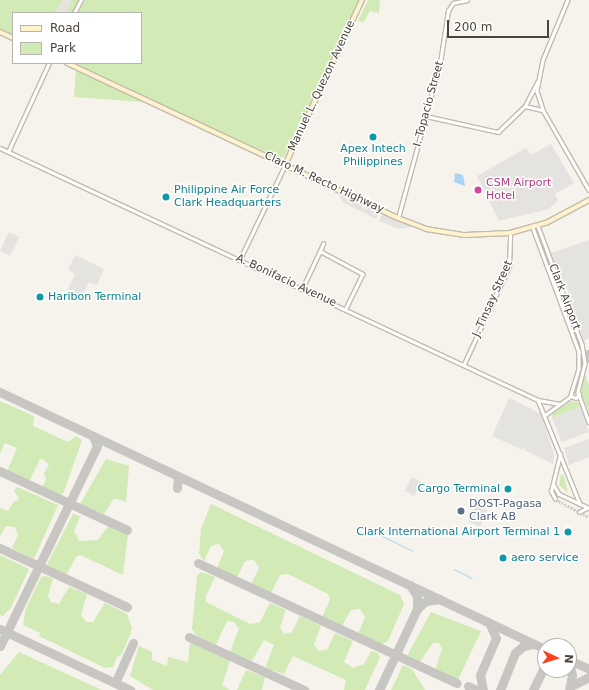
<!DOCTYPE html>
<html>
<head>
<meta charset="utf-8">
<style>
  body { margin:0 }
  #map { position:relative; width:589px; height:690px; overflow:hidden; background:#f6f3ec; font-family:"DejaVu Sans",sans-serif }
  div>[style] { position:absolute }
  .green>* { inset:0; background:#d2eab5 }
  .parking>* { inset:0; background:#e5e3e0 }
  .water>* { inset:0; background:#a9d4f2 }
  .stream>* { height:1px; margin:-0.5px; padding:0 0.5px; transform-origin:0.5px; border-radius:0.5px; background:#a9d4f2 }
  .taxiway>* { height:9px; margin:-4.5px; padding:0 4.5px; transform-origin:4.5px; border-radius:4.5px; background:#c8c6c3 }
  .street-tunnel>* { height:2.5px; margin-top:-1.25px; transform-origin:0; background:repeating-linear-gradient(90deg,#d4d0c8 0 2.5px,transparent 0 3.5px) }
  .roads { filter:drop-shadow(1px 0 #c2bbae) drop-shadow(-1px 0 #c2bbae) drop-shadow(0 1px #c2bbae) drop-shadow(0 -1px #c2bbae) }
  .street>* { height:2.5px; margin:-1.25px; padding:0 1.25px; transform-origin:1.25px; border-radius:1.25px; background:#fff }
  .secondary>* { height:4px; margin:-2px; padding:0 2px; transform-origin:2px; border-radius:2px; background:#fff3cd }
  .dots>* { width:11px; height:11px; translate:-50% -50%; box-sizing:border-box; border:2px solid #fff; border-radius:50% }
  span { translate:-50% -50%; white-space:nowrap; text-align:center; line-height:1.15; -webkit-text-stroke:3px #fff; paint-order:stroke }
  .street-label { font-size:11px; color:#4b4439 }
  .culture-label { font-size:11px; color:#0d838f }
  .left { translate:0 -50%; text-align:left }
  .right { translate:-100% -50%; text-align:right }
  .hotel-label { font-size:11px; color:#b23c85 }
  .service-label { font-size:11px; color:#4e5e75 }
  .legend { position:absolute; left:12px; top:12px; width:130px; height:52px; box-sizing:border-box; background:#fff; border:1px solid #b7b4b0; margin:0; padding:5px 7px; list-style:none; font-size:12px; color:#4b4439 }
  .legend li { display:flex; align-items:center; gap:8px; height:20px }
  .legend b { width:20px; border:1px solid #b7b4b0 }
  .north { position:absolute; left:537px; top:638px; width:40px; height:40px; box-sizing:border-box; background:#fff; border:1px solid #b7b4b0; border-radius:50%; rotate:94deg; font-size:11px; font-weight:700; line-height:16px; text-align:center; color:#4b4439 }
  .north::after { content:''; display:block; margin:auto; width:14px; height:18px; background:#fc3f1d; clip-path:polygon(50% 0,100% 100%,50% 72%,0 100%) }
  .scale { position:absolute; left:447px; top:20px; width:102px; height:18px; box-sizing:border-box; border:2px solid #4b4439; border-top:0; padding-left:5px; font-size:12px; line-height:14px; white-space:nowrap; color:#4b4439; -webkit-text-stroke:3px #fff; paint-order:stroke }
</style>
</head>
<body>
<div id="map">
  <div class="green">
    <i style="clip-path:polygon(0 0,359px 0,285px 156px,280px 158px,237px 140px,75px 63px,141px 63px,141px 13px,13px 13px,13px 35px,0 29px)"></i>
    <i style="clip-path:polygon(368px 0,380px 0,379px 13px,370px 11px,364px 22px,358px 21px)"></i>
    <i style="clip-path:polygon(76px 70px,143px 102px,74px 97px)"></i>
    <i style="clip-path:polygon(564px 304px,583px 355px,583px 369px,576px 389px,581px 367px,581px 351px)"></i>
    <i style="clip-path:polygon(585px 375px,589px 385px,589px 412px,581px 392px)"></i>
    <i style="clip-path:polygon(0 401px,34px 416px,33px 426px,68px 442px,76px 436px,82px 440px,64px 492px,59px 496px,42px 488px,46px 479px,44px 473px,49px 465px,44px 460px,40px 459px,29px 482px,7px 471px,17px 448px,5px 443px,0 453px)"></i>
    <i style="clip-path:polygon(571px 401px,578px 402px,580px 407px,552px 418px,553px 413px)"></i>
    <i style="clip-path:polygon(106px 459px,129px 466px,126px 502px,114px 498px,104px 514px,80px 504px)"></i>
    <i style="clip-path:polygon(561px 474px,564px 476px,568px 493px,559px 485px)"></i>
    <i style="clip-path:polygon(17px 487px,58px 505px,34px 559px,12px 548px,18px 535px,15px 527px,6px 526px,0 536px,0 508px,8px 511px,14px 501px,17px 501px,19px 498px,14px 491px)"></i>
    <i style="clip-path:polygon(211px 504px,400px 595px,404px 604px,388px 641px,382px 644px,358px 634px,365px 617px,360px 609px,351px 610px,342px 626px,322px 617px,330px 600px,328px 594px,288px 574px,280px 575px,271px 593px,251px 584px,259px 568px,254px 560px,245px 561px,237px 578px,217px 568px,224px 551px,219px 544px,211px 546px,204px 561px,199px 554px,201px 529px)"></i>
    <i style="clip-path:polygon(73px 514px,80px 516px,74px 531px,79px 541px,98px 540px,108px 526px,128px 535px,123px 575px,80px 555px,76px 557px,66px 576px,46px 566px)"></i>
    <i style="clip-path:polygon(0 555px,29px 569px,12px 606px,3px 616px,0 615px)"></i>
    <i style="clip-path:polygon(201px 572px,215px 577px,206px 596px,206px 602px,250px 624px,260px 622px,270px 603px,286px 610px,280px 627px,284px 634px,292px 632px,300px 616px,321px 626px,314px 644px,318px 651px,327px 650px,335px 633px,353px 641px,344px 662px,353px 668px,364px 664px,371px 651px,378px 653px,380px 657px,365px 690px,344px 690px,346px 680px,293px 656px,284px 674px,268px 669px,266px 666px,274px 645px,264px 640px,252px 661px,232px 653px,231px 649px,239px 629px,234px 622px,227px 621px,216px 645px,196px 635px,192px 629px,197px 576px)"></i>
    <i style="clip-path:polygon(45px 576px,53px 578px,48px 596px,51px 602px,59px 604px,69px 587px,87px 594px,81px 615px,86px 622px,93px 622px,105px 603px,127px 614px,132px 629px,122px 654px,117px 657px,113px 667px,105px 668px,39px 636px,40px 633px,23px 625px,26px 608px,41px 577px)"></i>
    <i style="clip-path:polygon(431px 612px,481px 631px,458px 680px,435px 670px,442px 649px,439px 643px,433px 643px,419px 663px,407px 656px)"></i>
    <i style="clip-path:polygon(190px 641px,230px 661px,222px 685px,230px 690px,153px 690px,130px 676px,139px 646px,152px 652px,152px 660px,167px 666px,168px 657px,188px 662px)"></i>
    <i style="clip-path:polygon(19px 652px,102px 690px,0 690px,0 675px)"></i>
    <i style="clip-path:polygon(403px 665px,412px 669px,425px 690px,391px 690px)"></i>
    <i style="clip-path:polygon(246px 670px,265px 677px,262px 690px,237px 690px)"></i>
  </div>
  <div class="parking">
    <i style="clip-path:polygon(62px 0,72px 0,66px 13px,55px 13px)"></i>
    <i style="clip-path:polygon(551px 144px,574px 183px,555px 194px,558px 200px,549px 209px,499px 221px,477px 176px,526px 148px,531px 155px)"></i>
    <i style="clip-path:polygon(337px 193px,379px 213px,376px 219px,344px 203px)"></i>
    <i style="clip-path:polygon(382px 214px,413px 227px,399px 229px,379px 221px)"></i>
    <i style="clip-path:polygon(9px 232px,19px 237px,10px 256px,0 251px)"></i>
    <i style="clip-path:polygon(589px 240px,589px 338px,584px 341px,564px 281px,561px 279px,551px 253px)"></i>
    <i style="clip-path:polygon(75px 255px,104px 269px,97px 285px,89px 282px,81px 298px,67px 291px,75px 274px,68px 270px)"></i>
    <i style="clip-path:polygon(509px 398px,541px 414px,554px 454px,553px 464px,526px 451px,524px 447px,523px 450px,492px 436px)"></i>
    <i style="clip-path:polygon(580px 407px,589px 432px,562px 442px,552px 418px)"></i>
    <i style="clip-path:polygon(589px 439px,589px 457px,569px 465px,564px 448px)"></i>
    <i style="clip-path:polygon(412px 477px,421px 482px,414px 496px,405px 491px)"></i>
    <i style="clip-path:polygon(476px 505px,487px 510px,480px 527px,468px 521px)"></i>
  </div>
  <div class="water">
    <i style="clip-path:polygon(455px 173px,463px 175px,465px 186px,454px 182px)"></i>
  </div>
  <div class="stream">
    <i style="left:374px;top:532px;width:43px;rotate:26deg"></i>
    <i style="left:454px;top:569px;width:20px;rotate:27deg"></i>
  </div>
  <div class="taxiway">
    <i style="left:588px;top:354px;width:4px;rotate:76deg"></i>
    <i style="left:0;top:392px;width:603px;rotate:25.25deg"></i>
    <i style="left:0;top:471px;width:140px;rotate:24.9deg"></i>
    <i style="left:177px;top:488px;width:12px;rotate:-85deg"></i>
    <i style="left:0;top:548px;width:140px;rotate:24.9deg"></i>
    <i style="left:198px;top:563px;width:285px;rotate:24.9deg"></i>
    <i style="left:410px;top:585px;width:13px;rotate:58deg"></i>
    <i style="left:417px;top:596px;width:13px;rotate:90deg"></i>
    <i style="left:0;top:629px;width:144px;rotate:25.1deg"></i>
    <i style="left:189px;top:637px;width:127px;rotate:24.7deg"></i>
    <i style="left:0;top:646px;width:222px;rotate:-64.1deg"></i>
    <i style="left:97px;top:446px;width:11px;rotate:-112deg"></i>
    <i style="left:569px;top:660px;width:22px;rotate:24deg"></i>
    <i style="left:569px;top:662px;width:13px;rotate:77deg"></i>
    <i style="left:572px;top:675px;width:15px;rotate:101deg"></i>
    <i style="left:115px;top:683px;width:44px;rotate:-65.8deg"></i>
    <i style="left:468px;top:686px;width:10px;rotate:24deg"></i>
    <i style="left:571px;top:686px;width:20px;rotate:-27deg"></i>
    <i style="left:379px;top:690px;width:89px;rotate:-64.9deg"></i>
    <i style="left:417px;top:609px;width:12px;rotate:-42deg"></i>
    <i style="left:426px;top:601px;width:14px;rotate:-8deg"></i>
    <i style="left:483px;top:690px;width:15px;rotate:-101deg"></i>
    <i style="left:480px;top:675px;width:40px;rotate:-66.6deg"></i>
    <i style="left:496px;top:638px;width:17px;rotate:-114deg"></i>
    <i style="left:500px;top:690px;width:40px;rotate:-68deg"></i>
    <i style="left:515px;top:653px;width:11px;rotate:-41deg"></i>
    <i style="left:523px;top:646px;width:11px;rotate:-10deg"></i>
    <i style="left:533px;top:690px;width:28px;rotate:-64deg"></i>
  </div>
  <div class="street-tunnel">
    <i style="left:555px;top:499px;width:38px;rotate:28deg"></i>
  </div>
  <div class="roads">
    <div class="street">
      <i style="left:568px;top:0;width:65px;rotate:112.6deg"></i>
      <i style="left:543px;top:60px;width:32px;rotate:101deg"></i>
      <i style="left:537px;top:91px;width:20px;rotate:72deg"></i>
      <i style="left:543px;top:110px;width:92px;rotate:60.1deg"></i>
      <i style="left:74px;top:13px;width:15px;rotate:-62deg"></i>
      <i style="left:525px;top:106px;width:17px;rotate:13deg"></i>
      <i style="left:426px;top:116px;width:74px;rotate:12.5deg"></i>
      <i style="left:498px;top:132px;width:37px;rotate:-44deg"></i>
      <i style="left:525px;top:106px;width:27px;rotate:-63deg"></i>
      <i style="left:0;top:148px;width:594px;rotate:25.1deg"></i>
      <i style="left:538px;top:400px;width:22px;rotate:10deg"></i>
      <i style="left:8px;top:152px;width:98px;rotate:-65.3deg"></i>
      <i style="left:398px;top:218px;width:161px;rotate:-74.8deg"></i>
      <i style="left:440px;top:63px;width:53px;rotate:-81.3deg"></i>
      <i style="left:448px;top:11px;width:9px;rotate:-58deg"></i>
      <i style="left:453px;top:3px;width:14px;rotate:-12deg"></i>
      <i style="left:538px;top:226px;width:126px;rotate:69.6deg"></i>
      <i style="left:582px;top:344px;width:20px;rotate:81deg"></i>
      <i style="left:585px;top:364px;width:29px;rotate:104deg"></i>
      <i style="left:578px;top:392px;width:32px;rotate:70deg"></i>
      <i style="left:533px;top:228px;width:132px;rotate:69.6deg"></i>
      <i style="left:579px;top:352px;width:17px;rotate:90deg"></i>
      <i style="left:579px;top:369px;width:28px;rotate:107deg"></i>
      <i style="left:320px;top:251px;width:8px;rotate:-67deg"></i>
      <i style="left:240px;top:259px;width:104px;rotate:-64.4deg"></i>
      <i style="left:302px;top:289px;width:42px;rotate:-64.7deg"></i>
      <i style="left:320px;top:251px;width:4px;rotate:27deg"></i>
      <i style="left:324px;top:253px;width:44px;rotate:28.3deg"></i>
      <i style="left:363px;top:274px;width:39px;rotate:116deg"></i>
      <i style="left:464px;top:364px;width:108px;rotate:-65.3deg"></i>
      <i style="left:509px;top:266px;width:33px;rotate:-88deg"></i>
      <i style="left:571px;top:396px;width:5px;rotate:22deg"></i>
      <i style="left:576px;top:398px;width:5px;rotate:-53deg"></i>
      <i style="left:538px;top:400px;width:112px;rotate:68deg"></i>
      <i style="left:545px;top:415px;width:32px;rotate:-36deg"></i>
      <i style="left:554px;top:485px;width:10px;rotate:61deg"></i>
      <i style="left:559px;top:494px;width:33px;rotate:25deg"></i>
      <i style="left:555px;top:499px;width:9px;rotate:-117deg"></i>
      <i style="left:551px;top:491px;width:38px;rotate:-76deg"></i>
      <i style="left:579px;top:512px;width:9px;rotate:-27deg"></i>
    </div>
    <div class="secondary">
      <i style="left:0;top:32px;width:14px;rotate:25deg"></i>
      <i style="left:67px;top:63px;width:365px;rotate:25.1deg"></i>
      <i style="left:398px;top:218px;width:30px;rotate:21deg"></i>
      <i style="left:426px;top:229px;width:39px;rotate:9deg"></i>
      <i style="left:465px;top:235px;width:45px;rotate:-2.5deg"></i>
      <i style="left:510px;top:233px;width:37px;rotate:-16deg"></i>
      <i style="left:546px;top:223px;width:49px;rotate:-28.1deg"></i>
      <i style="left:285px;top:165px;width:182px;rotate:-65deg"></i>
    </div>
  </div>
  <div class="dots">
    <i style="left:373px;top:137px;background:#0f9aa8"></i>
    <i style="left:478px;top:190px;background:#d1479c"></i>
    <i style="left:166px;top:197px;background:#0f9aa8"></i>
    <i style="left:40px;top:297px;background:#0f9aa8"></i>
    <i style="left:508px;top:489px;background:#0f9aa8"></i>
    <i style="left:461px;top:511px;background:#5c6f8a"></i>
    <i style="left:568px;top:532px;background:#0f9aa8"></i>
    <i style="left:503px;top:558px;background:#0f9aa8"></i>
  </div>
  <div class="street-label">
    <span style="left:322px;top:86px;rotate:-65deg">Manuel L. Quezon Avenue</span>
    <span style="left:429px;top:104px;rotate:-75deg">I. Topacio Street</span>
    <span style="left:324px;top:183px;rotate:25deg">Claro M. Recto Highway</span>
    <span style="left:286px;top:281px;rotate:25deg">A. Bonifacio Avenue</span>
    <span style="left:564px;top:297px;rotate:69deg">Clark Airport</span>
    <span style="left:493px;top:299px;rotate:-66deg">J. Tinsay Street</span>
  </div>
  <div class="culture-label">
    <span style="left:373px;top:156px">Apex Intech<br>Philippines</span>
    <span class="left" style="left:174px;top:197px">Philippine Air Force<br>Clark Headquarters</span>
    <span class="left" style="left:48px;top:297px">Haribon Terminal</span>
    <span class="right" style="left:500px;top:489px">Cargo Terminal</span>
    <span class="right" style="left:560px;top:532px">Clark International Airport Terminal 1</span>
    <span class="left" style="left:511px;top:558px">aero service</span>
  </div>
  <div class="hotel-label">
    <span class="left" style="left:486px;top:190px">CSM Airport<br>Hotel</span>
  </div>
  <div class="service-label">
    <span class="left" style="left:469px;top:511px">DOST-Pagasa<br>Clark AB</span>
  </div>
  <ul class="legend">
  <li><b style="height:5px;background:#fff3cd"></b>Road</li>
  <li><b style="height:11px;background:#d2eab5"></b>Park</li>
  </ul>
  <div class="north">N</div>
  <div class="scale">200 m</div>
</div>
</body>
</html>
